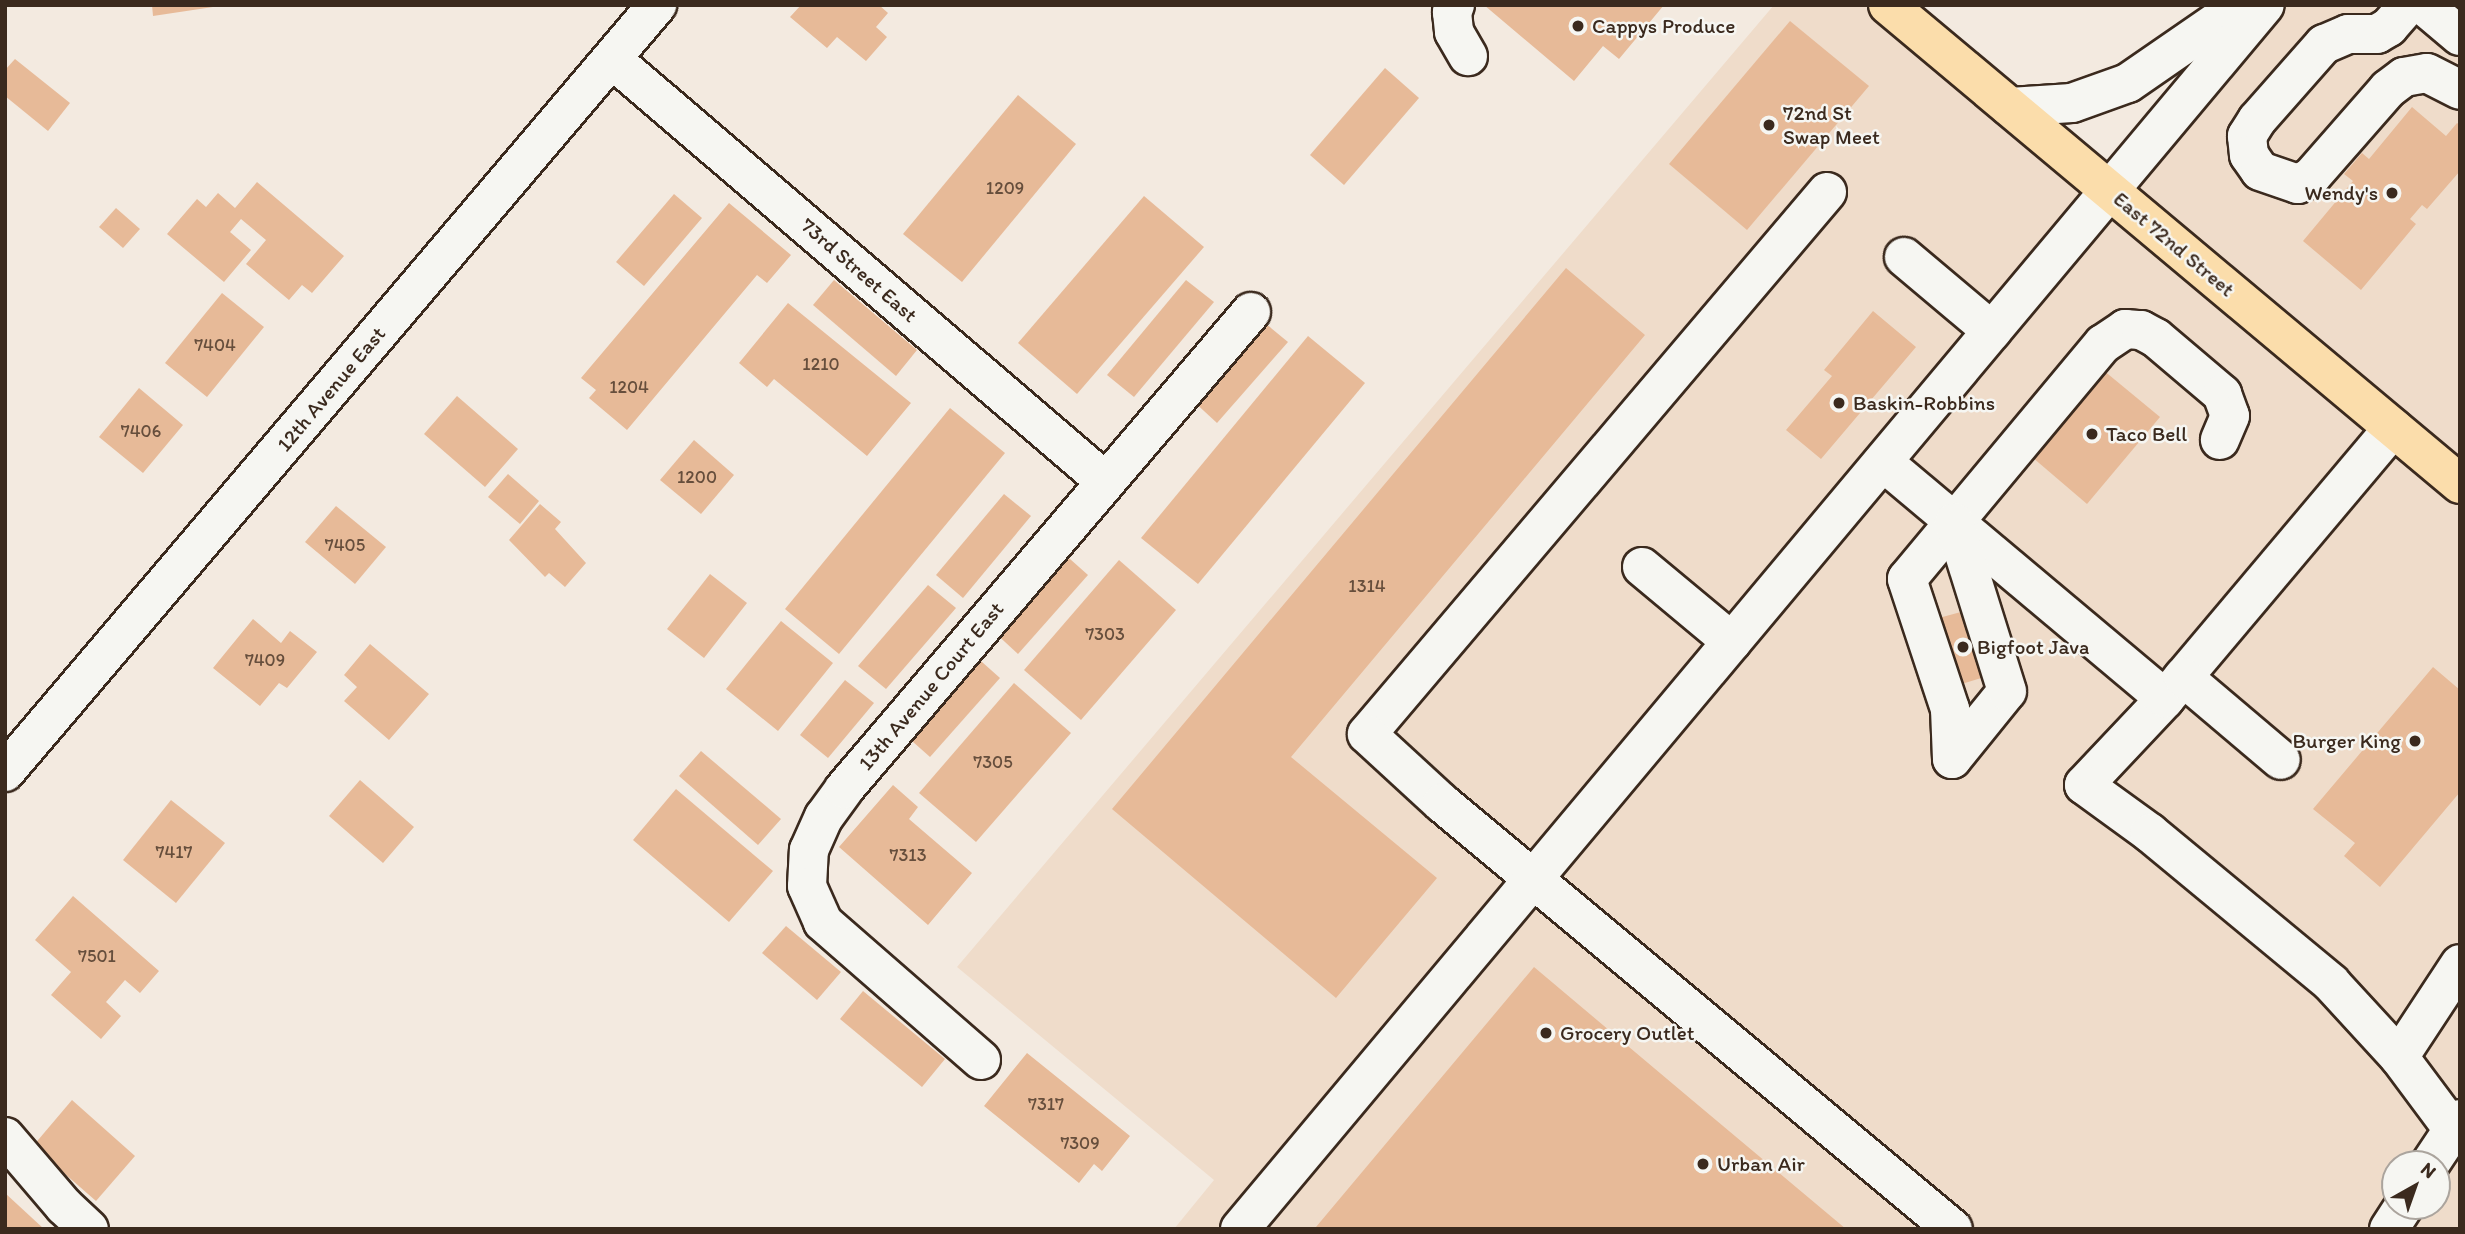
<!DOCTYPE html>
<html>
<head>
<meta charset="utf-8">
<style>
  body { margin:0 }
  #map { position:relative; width:2465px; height:1234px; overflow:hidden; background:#f3eae0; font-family:Itim,sans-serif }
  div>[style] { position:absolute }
  .built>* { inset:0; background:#efdcca }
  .building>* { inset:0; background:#e7ba98 }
  .roads { filter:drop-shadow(2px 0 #3b2a1e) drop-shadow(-2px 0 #3b2a1e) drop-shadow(0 2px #3b2a1e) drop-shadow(0 -2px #3b2a1e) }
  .minor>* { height:38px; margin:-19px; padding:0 19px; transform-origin:19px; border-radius:19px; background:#f6f6f2 }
  .major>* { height:38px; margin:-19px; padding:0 19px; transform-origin:19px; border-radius:19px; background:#fbddab }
  .dots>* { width:19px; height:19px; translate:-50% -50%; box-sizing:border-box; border:4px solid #f6f6f2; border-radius:50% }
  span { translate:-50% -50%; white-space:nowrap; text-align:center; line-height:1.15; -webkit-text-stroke:5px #f6f6f2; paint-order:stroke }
  .number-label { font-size:18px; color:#664e3c }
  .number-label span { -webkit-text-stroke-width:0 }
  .poi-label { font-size:21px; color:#3b2a1e }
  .left { translate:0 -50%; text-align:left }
  .right { translate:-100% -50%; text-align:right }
  .street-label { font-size:21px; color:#3b2a1e }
  .frame { position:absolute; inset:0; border:7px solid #3b2a1e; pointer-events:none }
  .north { position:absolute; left:2381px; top:1150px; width:70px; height:70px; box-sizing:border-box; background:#f6f6f2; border:2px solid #aba49d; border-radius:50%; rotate:40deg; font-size:19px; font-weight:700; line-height:28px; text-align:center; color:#3b2a1e }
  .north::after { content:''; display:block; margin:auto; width:24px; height:32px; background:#3b2a1e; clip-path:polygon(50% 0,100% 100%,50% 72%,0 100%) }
</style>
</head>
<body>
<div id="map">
  <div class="built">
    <i style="clip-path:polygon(evenodd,1774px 5px,1888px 5px,2110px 190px,2265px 5px,2460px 5px,2460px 1229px,1174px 1229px,1214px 1180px,957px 967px,1774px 5px,2395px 1164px,2437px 1164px,2437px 1206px,2395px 1206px,2395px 1164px)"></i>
  </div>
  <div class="building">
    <i style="clip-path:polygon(152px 5px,213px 5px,213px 7px,153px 16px)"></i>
    <i style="clip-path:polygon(801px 5px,879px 5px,888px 13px,876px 27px,887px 37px,866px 61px,837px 37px,827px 48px,790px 17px)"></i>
    <i style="clip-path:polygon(1484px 5px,1664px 5px,1619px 59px,1603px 46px,1574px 81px)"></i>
    <i style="clip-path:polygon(1790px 21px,1869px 86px,1747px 230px,1669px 164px)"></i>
    <i style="clip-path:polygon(15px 59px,70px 103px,48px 131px,5px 96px,5px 70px)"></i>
    <i style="clip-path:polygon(1385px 68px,1419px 98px,1344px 185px,1310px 155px)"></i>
    <i style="clip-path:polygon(1018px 95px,1076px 144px,962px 282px,903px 234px)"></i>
    <i style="clip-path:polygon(2412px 107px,2446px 136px,2457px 123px,2460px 125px,2460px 171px,2427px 209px,2422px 205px,2410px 219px,2416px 224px,2361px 290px,2303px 241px,2353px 181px,2344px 174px,2362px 153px,2369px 159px)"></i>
    <i style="clip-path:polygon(257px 182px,344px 256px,312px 293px,302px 285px,289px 300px,246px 264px,266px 240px,241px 219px,230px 232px,251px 250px,224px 282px,167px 234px,197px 199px,206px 207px,218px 193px,235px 208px)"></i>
    <i style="clip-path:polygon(674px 194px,702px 218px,644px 286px,616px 262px)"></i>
    <i style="clip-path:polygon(1144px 196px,1204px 247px,1077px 394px,1018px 343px)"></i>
    <i style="clip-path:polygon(729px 203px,791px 255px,767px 283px,757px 275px,627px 430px,589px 398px,596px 390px,581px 378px)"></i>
    <i style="clip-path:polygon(116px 208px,140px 229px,123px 248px,99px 227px)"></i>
    <i style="clip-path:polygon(1566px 268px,1645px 335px,1291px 757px,1437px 878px,1336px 998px,1112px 809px)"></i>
    <i style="clip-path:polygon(834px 280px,917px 350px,896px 376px,813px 305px)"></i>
    <i style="clip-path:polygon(1186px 280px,1214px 302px,1134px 397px,1107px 375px)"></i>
    <i style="clip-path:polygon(222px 293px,264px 327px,207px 397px,165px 363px)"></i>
    <i style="clip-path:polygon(788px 303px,911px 403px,867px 456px,774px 379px,767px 387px,739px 363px)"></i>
    <i style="clip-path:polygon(1873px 311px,1916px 347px,1821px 459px,1786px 430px,1832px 376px,1824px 370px)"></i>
    <i style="clip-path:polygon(1260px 319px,1288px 342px,1217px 423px,1191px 399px)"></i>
    <i style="clip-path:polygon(1308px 336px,1365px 383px,1198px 584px,1141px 538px)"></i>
    <i style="clip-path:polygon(2097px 365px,2160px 417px,2087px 504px,2025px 451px)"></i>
    <i style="clip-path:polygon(139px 388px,183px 425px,143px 473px,99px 437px)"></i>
    <i style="clip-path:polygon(457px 396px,518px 449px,485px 487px,424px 434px)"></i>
    <i style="clip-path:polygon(950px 408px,1005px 453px,839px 654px,785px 609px)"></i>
    <i style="clip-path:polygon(694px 440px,734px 475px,701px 514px,660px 480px)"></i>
    <i style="clip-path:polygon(508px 474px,539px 501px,520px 524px,488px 497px)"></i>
    <i style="clip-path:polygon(1004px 494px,1031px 516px,963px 598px,936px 575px)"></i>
    <i style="clip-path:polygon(540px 504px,561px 522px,555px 529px,586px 563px,565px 587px,549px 573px,545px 577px,509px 540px)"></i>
    <i style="clip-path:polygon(336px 506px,386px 547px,355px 584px,305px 542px)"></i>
    <i style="clip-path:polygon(1061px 551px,1088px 575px,1018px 654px,992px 630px)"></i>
    <i style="clip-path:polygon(1119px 560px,1176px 610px,1081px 720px,1024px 670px)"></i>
    <i style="clip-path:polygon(710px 574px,747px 603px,704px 658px,667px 629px)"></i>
    <i style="clip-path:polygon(928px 585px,956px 608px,886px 689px,858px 666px)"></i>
    <i style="clip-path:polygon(1972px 609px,1991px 675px,1955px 686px,1935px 619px)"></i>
    <i style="clip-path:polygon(253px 619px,281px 643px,290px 631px,317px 652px,287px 688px,279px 683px,260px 706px,213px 668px)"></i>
    <i style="clip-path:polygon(781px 621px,833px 663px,778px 731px,726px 689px)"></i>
    <i style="clip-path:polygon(370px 644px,429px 694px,389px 740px,344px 701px,357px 687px,344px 675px)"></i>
    <i style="clip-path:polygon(973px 654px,1000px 678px,930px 757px,903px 733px)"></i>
    <i style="clip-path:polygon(2433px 667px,2460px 690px,2460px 792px,2380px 887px,2344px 856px,2355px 843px,2313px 809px)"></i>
    <i style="clip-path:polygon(845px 680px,874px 703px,828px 758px,800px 735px)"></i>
    <i style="clip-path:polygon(1014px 683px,1071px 733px,976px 842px,919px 793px)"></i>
    <i style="clip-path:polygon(701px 751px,781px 819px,758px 845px,679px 776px)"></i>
    <i style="clip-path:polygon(360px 780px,414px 827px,383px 863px,329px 816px)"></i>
    <i style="clip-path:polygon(893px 785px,918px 807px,909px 819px,972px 873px,928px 925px,839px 847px)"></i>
    <i style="clip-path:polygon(676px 789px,773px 871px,729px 922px,633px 840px)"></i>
    <i style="clip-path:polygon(171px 800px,225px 843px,176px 903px,123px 860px)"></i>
    <i style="clip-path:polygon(73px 896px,159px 971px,140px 993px,125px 980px,106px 1002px,121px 1016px,101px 1039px,51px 995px,71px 972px,35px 940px)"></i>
    <i style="clip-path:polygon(786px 926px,841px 972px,817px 1000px,762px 953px)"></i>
    <i style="clip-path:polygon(1534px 967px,1692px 1100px,1846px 1229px,1316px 1227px)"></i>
    <i style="clip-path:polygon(863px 991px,945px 1059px,922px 1087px,840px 1019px)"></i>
    <i style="clip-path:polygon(1027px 1053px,1130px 1136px,1102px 1171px,1094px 1164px,1079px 1183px,984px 1106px)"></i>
    <i style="clip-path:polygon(72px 1100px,135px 1156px,96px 1201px,33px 1146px)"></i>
    <i style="clip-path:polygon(5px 1193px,44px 1229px,5px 1229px)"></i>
  </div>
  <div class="roads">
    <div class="minor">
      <i style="left:1455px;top:5px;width:8px;rotate:113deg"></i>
      <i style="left:1452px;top:12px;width:20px;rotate:84deg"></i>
      <i style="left:1454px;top:32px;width:28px;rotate:60deg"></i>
      <i style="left:2408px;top:5px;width:29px;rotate:131deg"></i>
      <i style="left:2389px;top:27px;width:14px;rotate:150deg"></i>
      <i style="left:2377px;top:34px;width:29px;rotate:180deg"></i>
      <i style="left:2348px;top:34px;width:26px;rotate:157deg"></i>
      <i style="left:2324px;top:44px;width:101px;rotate:131.4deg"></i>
      <i style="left:2257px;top:120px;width:19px;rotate:122deg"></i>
      <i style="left:2247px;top:136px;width:19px;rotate:84deg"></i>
      <i style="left:2249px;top:155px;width:19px;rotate:55deg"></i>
      <i style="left:2260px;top:171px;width:40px;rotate:18.9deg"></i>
      <i style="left:2298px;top:184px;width:15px;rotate:-28deg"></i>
      <i style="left:2311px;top:177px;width:117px;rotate:-48.8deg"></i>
      <i style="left:2388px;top:89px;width:20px;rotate:-37deg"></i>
      <i style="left:2404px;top:77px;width:23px;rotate:-10deg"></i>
      <i style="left:2427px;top:73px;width:37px;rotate:27deg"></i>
      <i style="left:2423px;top:5px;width:48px;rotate:40deg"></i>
      <i style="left:612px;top:59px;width:650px;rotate:40.57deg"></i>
      <i style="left:2010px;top:107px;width:62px;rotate:-3.7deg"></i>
      <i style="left:2072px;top:103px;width:59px;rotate:-19.7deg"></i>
      <i style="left:2128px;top:83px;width:137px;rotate:-34.6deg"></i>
      <i style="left:1827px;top:192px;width:711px;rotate:130.32deg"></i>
      <i style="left:1367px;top:734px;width:102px;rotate:42.6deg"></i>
      <i style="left:1442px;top:803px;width:665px;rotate:39.82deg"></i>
      <i style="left:1904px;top:257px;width:115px;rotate:40.1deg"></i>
      <i style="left:2393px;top:428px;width:354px;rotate:130.1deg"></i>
      <i style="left:2165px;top:699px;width:118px;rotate:133.3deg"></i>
      <i style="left:2084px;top:785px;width:82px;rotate:36deg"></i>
      <i style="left:2150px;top:833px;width:235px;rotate:39.6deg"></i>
      <i style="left:2331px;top:983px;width:100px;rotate:47.4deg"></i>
      <i style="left:2399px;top:1057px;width:89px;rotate:53.3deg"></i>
      <i style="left:1883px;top:462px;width:368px;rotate:40deg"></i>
      <i style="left:1642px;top:567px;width:117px;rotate:39.8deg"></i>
      <i style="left:2183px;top:677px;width:128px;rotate:40.3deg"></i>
      <i style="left:1952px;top:759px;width:50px;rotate:-92.3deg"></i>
      <i style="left:1950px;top:709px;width:137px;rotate:-108.3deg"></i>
      <i style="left:1907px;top:579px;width:306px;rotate:-50.2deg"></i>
      <i style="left:2103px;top:344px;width:27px;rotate:-34deg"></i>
      <i style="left:2125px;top:329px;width:16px;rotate:4deg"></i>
      <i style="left:2141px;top:330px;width:17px;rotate:28deg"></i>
      <i style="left:2156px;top:338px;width:87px;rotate:40.3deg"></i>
      <i style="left:2222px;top:394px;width:23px;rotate:70deg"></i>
      <i style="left:2230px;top:416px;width:26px;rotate:113deg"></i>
      <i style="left:1952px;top:759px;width:87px;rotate:-51deg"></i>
      <i style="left:2007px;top:691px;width:177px;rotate:-107.4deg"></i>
      <i style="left:5px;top:772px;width:1007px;rotate:-49.63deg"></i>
      <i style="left:2399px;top:1057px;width:111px;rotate:-56.7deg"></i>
      <i style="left:981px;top:1060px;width:210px;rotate:-138.9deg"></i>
      <i style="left:823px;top:922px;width:39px;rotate:-114deg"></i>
      <i style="left:807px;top:886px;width:36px;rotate:-87deg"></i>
      <i style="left:809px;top:850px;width:36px;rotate:-66deg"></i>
      <i style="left:824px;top:817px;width:34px;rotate:-54deg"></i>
      <i style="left:844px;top:789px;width:627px;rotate:-49.53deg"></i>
      <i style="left:5px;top:1137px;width:91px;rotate:49.5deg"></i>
      <i style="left:64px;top:1206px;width:34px;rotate:43deg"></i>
      <i style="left:2430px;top:1164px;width:54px;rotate:-56.3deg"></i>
      <i style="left:1240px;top:1229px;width:1596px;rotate:-50.06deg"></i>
      <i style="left:2389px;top:1229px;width:27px;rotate:-57deg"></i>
    </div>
    <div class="major">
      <i style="left:1888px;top:5px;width:746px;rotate:39.94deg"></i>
    </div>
  </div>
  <div class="dots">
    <i style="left:1578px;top:26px;background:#3b2a1e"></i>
    <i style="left:1769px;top:125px;background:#3b2a1e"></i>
    <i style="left:2392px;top:193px;background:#3b2a1e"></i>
    <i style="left:1839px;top:403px;background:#3b2a1e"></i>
    <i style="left:2092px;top:434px;background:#3b2a1e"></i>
    <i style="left:1963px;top:647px;background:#3b2a1e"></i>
    <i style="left:2415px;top:741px;background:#3b2a1e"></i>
    <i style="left:1546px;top:1033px;background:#3b2a1e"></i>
    <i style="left:1703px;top:1164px;background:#3b2a1e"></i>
  </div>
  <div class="number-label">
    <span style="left:1005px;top:188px">1209</span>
    <span style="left:215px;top:345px">7404</span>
    <span style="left:821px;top:364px">1210</span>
    <span style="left:629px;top:387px">1204</span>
    <span style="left:141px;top:431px">7406</span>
    <span style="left:697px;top:477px">1200</span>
    <span style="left:345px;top:545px">7405</span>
    <span style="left:1367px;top:586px">1314</span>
    <span style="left:1105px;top:634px">7303</span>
    <span style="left:265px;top:660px">7409</span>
    <span style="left:993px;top:762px">7305</span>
    <span style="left:174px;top:852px">7417</span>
    <span style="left:908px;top:855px">7313</span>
    <span style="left:97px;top:956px">7501</span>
    <span style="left:1046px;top:1104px">7317</span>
    <span style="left:1080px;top:1143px">7309</span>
  </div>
  <div class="poi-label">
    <span class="left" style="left:1592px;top:26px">Cappys Produce</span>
    <span class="left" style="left:1783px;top:125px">72nd St<br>Swap Meet</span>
    <span class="right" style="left:2378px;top:193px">Wendy's</span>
    <span class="left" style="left:1853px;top:403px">Baskin-Robbins</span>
    <span class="left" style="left:2106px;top:434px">Taco Bell</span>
    <span class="left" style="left:1977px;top:647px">Bigfoot Java</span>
    <span class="right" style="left:2401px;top:741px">Burger King</span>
    <span class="left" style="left:1560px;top:1033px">Grocery Outlet</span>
    <span class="left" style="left:1717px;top:1164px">Urban Air</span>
  </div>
  <div class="street-label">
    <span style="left:2174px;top:244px;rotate:40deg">East 72nd Street</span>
    <span style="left:859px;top:270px;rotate:41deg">73rd Street East</span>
    <span style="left:331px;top:389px;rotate:-50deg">12th Avenue East</span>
    <span style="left:931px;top:686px;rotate:-50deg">13th Avenue Court East</span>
  </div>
  <div class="frame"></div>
  <div class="north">N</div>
</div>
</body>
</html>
